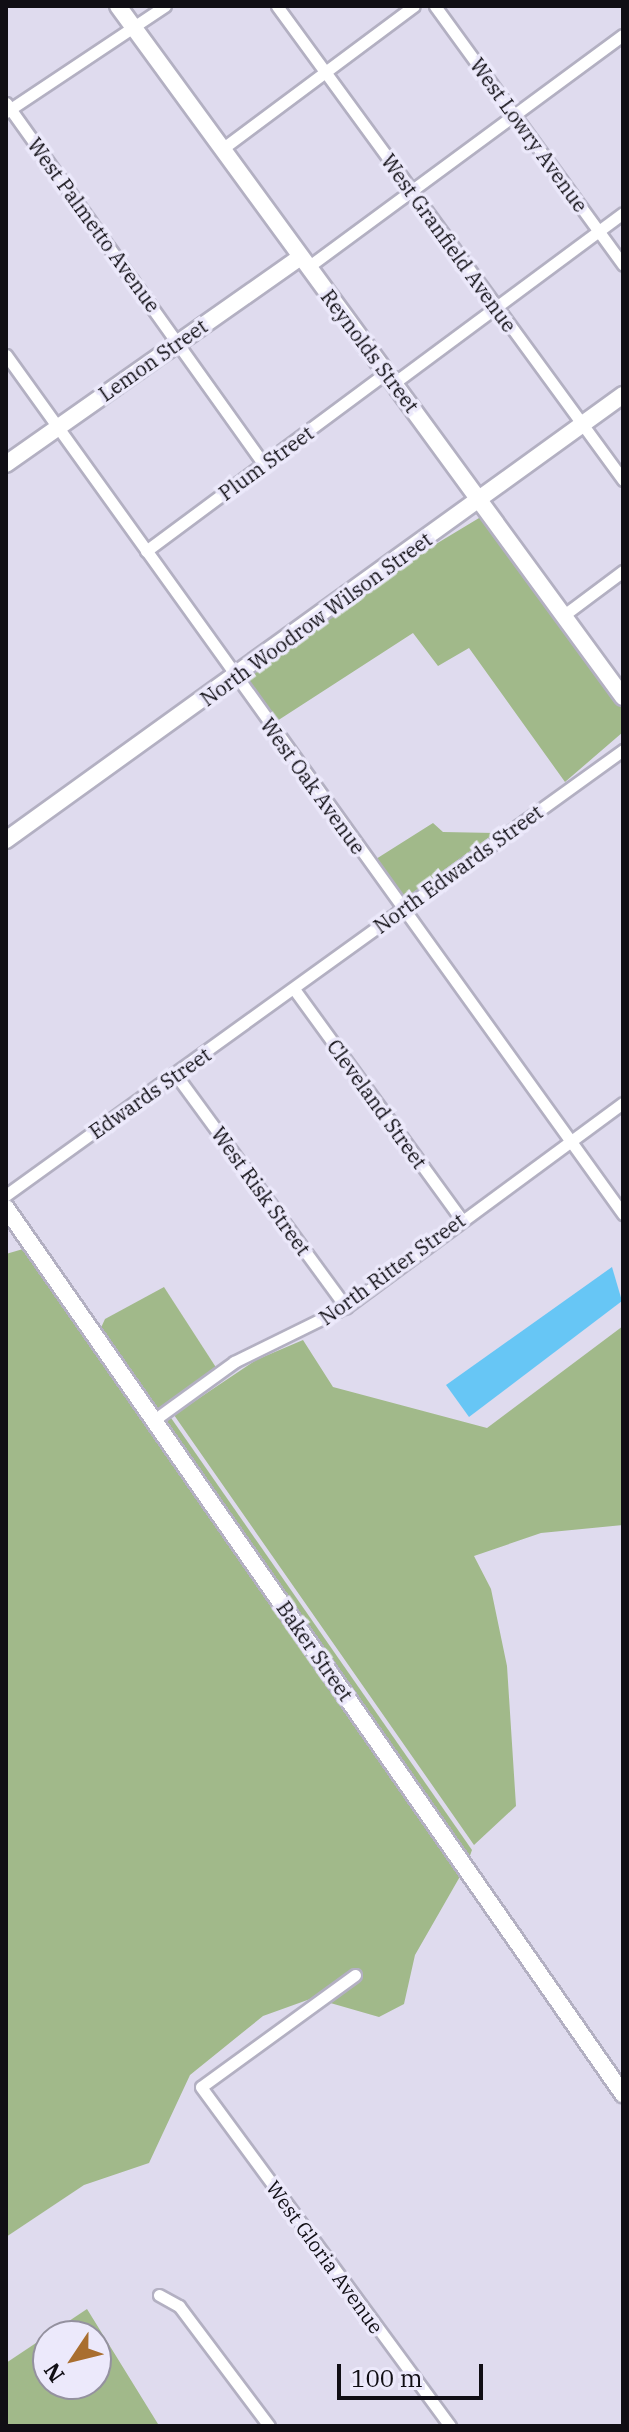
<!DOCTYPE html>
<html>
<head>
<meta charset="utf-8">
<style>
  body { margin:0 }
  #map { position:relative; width:629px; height:2432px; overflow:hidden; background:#dfdbee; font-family:"IBM Plex Serif",serif }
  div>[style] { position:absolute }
  .green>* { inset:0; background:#a1b98a }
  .water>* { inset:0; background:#67c6f5 }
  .roads { filter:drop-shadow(2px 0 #b3b0c2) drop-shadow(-2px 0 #b3b0c2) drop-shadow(0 2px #b3b0c2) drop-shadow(0 -2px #b3b0c2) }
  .street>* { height:11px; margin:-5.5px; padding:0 5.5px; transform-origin:5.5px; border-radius:5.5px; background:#fff }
  .secondary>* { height:16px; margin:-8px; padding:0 8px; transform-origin:8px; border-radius:8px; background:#fff }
  .primary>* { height:16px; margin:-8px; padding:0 8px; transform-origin:8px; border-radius:8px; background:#fff }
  span { translate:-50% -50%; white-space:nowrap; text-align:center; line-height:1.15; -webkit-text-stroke:7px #ece9fb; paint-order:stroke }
  .street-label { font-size:20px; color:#100e14 }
  .frame { position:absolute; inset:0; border:8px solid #100e14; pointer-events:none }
  .north { position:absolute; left:32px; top:2320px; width:80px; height:80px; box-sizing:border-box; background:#ece9fb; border:2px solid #94919f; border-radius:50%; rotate:235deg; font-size:22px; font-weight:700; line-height:32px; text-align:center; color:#100e14 }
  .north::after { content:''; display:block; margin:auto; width:28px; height:36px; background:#a96e2f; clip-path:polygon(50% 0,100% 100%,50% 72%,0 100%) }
  .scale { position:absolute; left:337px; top:2364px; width:146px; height:36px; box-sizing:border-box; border:4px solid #100e14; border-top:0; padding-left:10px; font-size:24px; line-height:28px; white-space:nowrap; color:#100e14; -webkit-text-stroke:6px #ece9fb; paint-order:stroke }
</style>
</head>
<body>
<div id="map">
  <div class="green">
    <i style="clip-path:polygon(484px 515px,623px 706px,623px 732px,565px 782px,469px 648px,438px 666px,413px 633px,277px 721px,246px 677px,383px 576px)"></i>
    <i style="clip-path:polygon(433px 823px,443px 832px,495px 833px,404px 899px,376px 859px)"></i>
    <i style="clip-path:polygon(23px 1249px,462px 1873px,415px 1955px,404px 2004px,379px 2017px,313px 1998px,263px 2016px,190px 2075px,149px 2163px,84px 2185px,6px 2237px,6px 1254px)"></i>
    <i style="clip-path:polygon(164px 1287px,217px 1369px,155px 1412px,99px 1332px,105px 1319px)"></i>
    <i style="clip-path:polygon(623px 1326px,623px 1525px,541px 1533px,474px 1556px,491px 1589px,507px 1666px,516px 1806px,474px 1845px,174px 1415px,256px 1360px,303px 1340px,333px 1387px,487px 1428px)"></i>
    <i style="clip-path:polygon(169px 1415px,472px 1850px,468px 1861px,161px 1421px)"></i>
    <i style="clip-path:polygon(evenodd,87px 2309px,158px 2424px,6px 2426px,6px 2363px,87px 2309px,96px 2336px,96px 2384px,48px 2384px,48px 2336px,96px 2336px)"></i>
  </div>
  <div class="water">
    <i style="clip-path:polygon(612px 1267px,622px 1301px,469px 1417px,446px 1385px)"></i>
  </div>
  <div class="roads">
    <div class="street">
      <i style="left:277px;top:6px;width:587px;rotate:53.87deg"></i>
      <i style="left:435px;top:6px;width:320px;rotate:54deg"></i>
      <i style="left:6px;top:103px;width:445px;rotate:54.5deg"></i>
      <i style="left:6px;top:112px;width:191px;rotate:-33.7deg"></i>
      <i style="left:222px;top:149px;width:239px;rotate:-36.7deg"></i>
      <i style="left:308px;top:267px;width:391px;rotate:-36.4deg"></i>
      <i style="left:6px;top:355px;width:1058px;rotate:54.31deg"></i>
      <i style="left:394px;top:383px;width:285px;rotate:-36.6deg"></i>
      <i style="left:146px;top:551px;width:299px;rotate:-36.6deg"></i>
      <i style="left:564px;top:615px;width:74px;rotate:-36.7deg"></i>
      <i style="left:294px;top:989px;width:284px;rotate:54deg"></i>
      <i style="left:176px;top:1075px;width:288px;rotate:53.8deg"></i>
      <i style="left:6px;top:1195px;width:761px;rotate:-35.8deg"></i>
      <i style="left:154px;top:1420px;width:99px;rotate:-35.9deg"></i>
      <i style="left:234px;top:1362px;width:125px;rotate:-26.2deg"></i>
      <i style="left:346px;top:1307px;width:344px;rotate:-36.4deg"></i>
      <i style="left:355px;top:1975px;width:190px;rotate:144deg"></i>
      <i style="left:201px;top:2087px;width:421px;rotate:53.7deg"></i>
      <i style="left:159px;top:2295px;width:23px;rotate:29deg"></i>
      <i style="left:179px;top:2306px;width:150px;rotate:53.1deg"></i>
    </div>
    <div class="secondary">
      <i style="left:118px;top:6px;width:856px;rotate:53.84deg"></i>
      <i style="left:6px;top:464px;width:360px;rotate:-35.1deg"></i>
      <i style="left:6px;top:840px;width:761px;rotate:-35.8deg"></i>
    </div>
    <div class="primary">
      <i style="left:6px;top:1208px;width:1080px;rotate:55.15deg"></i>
    </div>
  </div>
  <div class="street-label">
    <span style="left:529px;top:135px;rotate:54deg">West Lowry Avenue</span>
    <span style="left:94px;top:225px;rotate:54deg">West Palmetto Avenue</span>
    <span style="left:449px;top:243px;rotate:54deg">West Granfield Avenue</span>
    <span style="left:370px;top:351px;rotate:53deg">Reynolds Street</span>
    <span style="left:153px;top:360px;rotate:-35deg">Lemon Street</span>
    <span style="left:266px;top:463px;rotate:-36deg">Plum Street</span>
    <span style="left:316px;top:619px;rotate:-36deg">North Woodrow Wilson Street</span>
    <span style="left:313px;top:786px;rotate:54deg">West Oak Avenue</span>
    <span style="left:458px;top:869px;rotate:-36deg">North Edwards Street</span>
    <span style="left:150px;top:1093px;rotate:-35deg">Edwards Street</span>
    <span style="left:377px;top:1104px;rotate:54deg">Cleveland Street</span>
    <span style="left:261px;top:1191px;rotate:54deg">West Risk Street</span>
    <span style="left:392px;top:1269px;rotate:-36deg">North Ritter Street</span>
    <span style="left:315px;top:1651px;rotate:55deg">Baker Street</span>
    <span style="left:325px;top:2257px;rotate:54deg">West Gloria Avenue</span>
  </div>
  <div class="frame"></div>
  <div class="north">N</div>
  <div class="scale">100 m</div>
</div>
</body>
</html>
